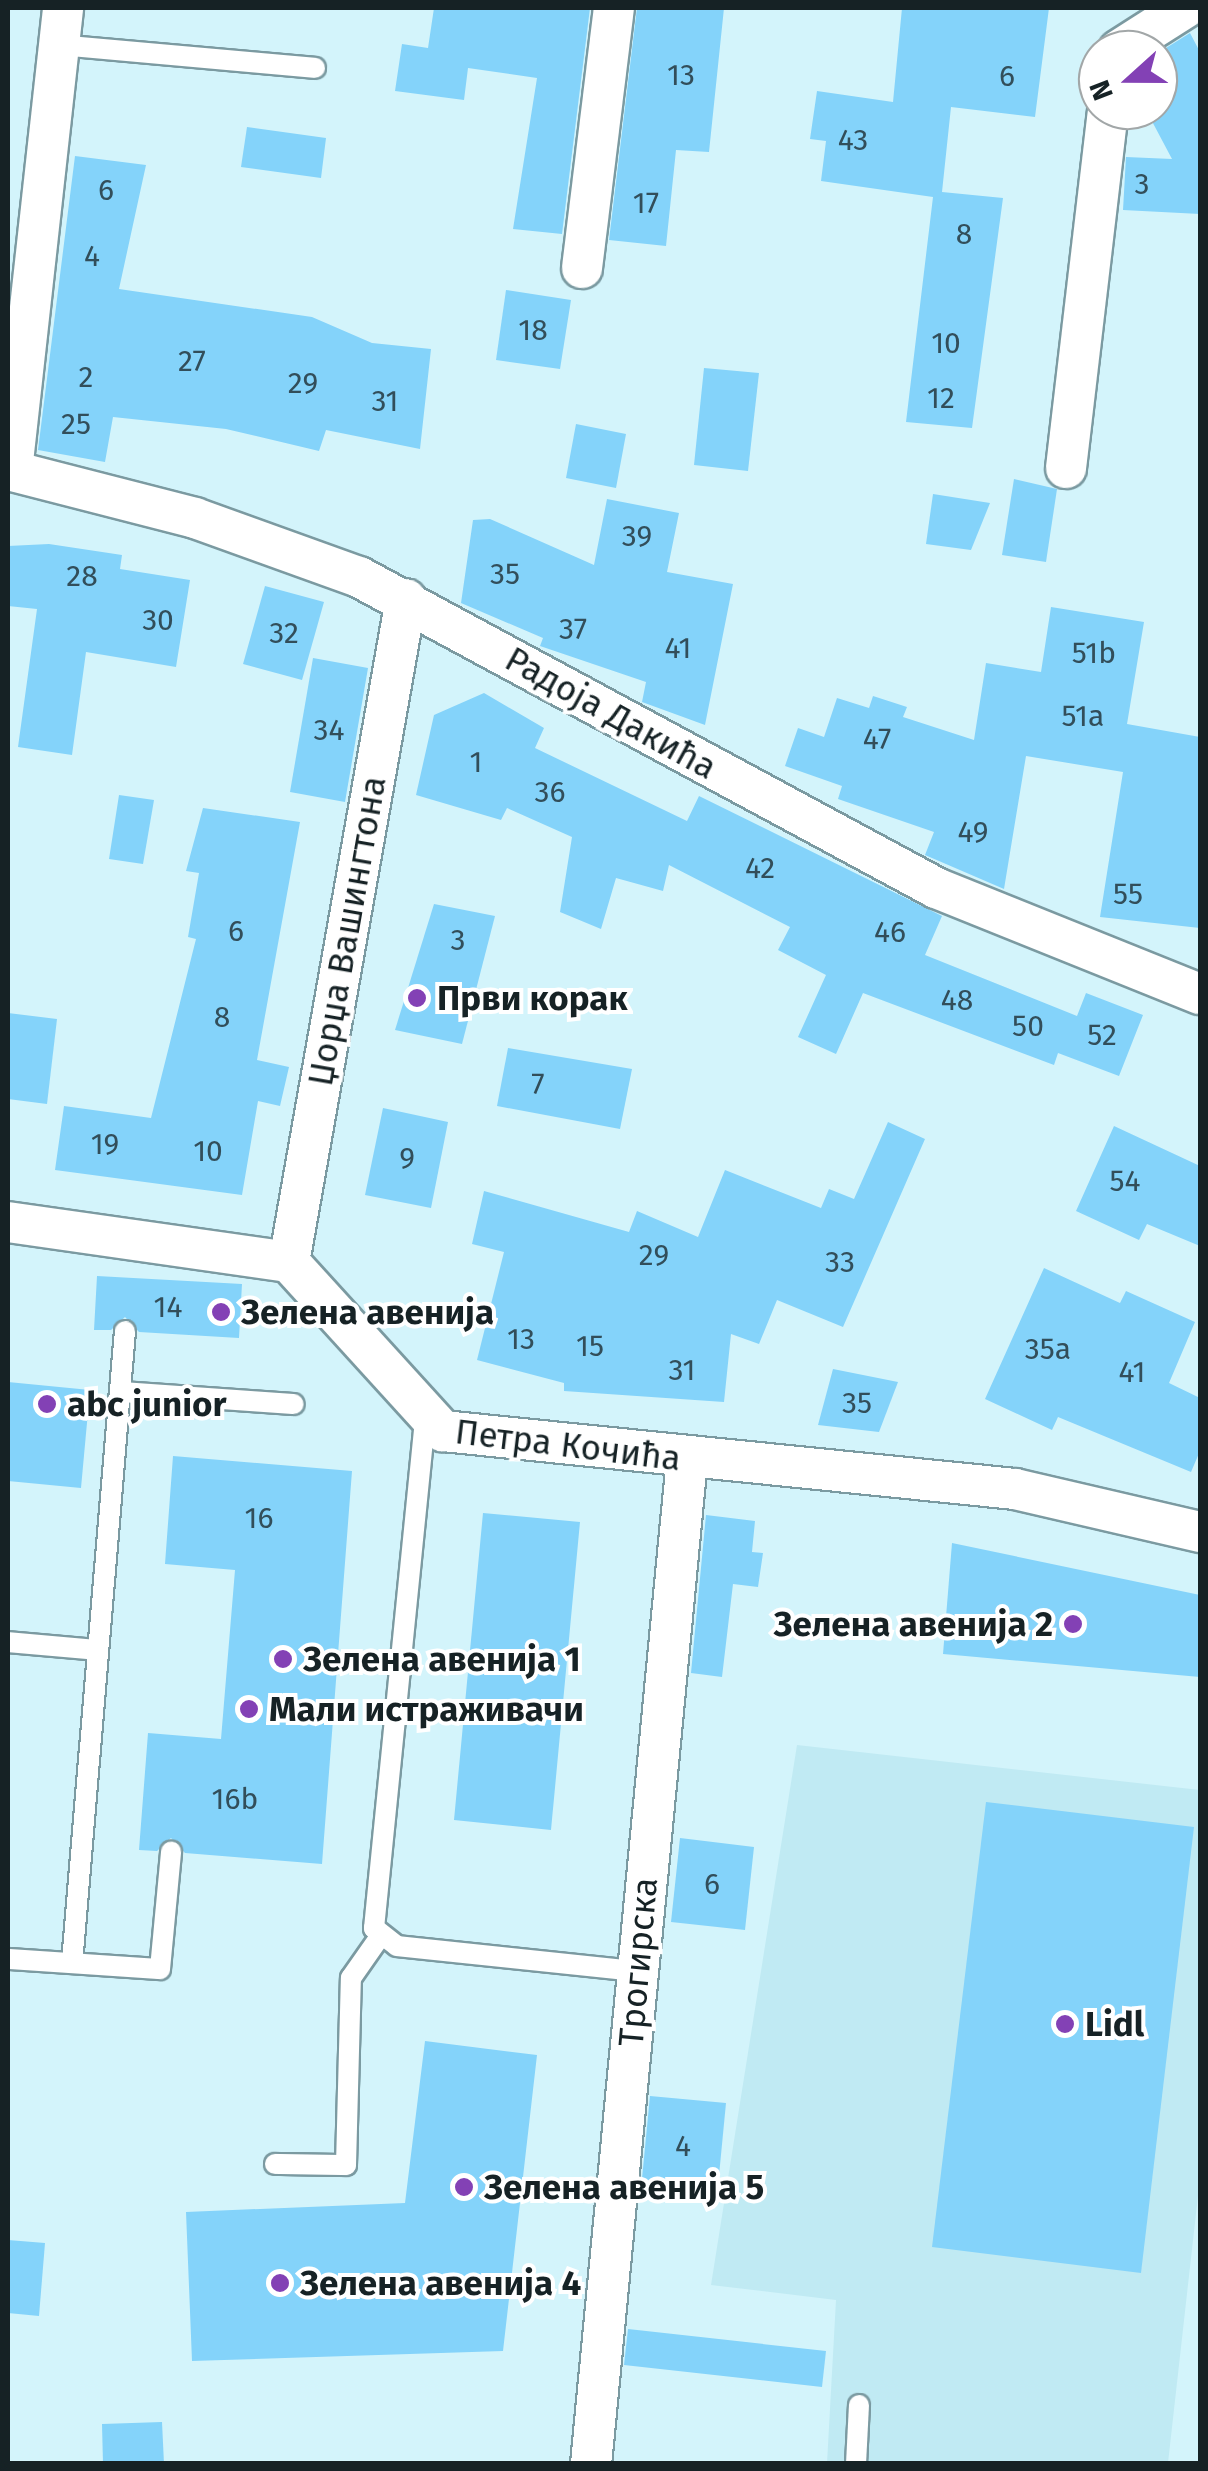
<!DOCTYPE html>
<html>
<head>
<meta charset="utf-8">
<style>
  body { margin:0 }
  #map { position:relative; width:1208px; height:2471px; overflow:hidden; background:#d3f4fb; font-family:"Fira Sans",sans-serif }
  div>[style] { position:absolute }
  .built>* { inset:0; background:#c0eaf3 }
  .building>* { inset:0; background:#84d3fa }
  .roads { filter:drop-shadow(2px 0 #7b9aa1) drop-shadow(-2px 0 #7b9aa1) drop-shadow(0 2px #7b9aa1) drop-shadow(0 -2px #7b9aa1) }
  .service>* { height:20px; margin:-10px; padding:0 10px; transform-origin:10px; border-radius:10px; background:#fff }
  .minor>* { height:40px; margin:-20px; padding:0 20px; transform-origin:20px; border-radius:20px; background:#fff }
  .dots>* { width:28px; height:28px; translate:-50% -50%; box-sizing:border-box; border:5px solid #fff; border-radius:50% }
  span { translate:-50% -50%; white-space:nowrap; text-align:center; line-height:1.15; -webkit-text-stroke:8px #fff; paint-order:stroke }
  .number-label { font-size:30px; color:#324e5a }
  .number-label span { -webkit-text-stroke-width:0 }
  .street-label { font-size:35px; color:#162225 }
  .poi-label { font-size:35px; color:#162225; font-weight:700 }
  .left { translate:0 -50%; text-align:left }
  .right { translate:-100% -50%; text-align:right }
  .frame { position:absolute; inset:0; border:10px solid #162225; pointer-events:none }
  .north { position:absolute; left:1078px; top:30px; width:100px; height:100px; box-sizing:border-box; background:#fff; border:2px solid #a2a7a8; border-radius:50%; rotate:249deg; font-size:28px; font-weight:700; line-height:40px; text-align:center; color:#162225 }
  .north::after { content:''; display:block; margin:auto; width:35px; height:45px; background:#8341b5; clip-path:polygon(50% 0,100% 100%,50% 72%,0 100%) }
</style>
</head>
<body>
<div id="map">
  <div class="built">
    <i style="clip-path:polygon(797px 1745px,1200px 1790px,1200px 2178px,1168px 2463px,827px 2463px,836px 2300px,711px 2285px)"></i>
  </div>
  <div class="building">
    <i style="clip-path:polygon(434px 8px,590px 8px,562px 234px,513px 229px,537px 78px,468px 68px,464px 100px,395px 91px,402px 44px,428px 48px)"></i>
    <i style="clip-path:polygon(637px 8px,724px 8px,709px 152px,676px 150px,666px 246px,609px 240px)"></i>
    <i style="clip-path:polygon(902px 8px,1049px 8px,1035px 117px,951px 107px,942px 192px,1003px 198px,972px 428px,906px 422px,933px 197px,821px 181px,826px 141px,810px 139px,817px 91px,893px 102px)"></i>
    <i style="clip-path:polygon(1190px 33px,1200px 52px,1200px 214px,1123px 210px,1126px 157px,1172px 159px,1146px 110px,1158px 110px,1158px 53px)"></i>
    <i style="clip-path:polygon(247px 127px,326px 138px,321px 178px,241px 167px)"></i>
    <i style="clip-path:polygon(75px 156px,146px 165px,119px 289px,312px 317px,372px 343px,431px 349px,420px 449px,326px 430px,319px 451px,226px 429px,113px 417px,105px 462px,38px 450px)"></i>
    <i style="clip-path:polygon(506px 290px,571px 300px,560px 369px,496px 360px)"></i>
    <i style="clip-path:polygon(704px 368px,759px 373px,748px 471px,694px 465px)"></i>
    <i style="clip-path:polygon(576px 424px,626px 434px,616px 488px,566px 478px)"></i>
    <i style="clip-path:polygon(1014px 479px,1057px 489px,1046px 562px,1002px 555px)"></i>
    <i style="clip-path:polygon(933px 494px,990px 503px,971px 550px,926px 544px)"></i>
    <i style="clip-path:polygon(607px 499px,679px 513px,667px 572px,733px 584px,705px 725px,642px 702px,646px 682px,540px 646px,543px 638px,461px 603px,473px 520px,490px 519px,594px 565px)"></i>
    <i style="clip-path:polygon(49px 544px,122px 555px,120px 569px,190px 580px,176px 667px,86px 652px,72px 755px,18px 747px,37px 609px,8px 606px,8px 546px)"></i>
    <i style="clip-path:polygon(265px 586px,324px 602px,302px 680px,243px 664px)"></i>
    <i style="clip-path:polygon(1051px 607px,1144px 622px,1127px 724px,1200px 737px,1200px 928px,1100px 917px,1123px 772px,1026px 756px,1004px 889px,925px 855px,934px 832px,838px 799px,842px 786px,785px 766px,798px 728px,824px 737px,837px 698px,869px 708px,873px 696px,907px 707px,903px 717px,974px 740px,986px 663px,1041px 672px)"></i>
    <i style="clip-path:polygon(313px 658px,368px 668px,345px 802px,290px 792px)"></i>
    <i style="clip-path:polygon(484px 693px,544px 728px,535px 748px,687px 821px,699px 796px,942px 916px,925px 955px,1077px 1016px,1086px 993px,1143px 1015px,1119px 1076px,1058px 1053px,1054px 1065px,863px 993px,836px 1054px,798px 1037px,826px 975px,778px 950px,790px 927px,669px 865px,663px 891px,616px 878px,601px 929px,560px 912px,572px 837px,507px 808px,501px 820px,416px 795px,434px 715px)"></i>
    <i style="clip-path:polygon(119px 795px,154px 800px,143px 864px,109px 859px)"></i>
    <i style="clip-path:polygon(203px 808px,300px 822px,257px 1060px,289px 1067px,280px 1106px,258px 1101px,242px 1195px,55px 1170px,64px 1106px,151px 1118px,196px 939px,188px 937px,199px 873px,186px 871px)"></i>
    <i style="clip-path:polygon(434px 904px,495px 916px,462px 1044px,395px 1030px)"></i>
    <i style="clip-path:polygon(8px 1013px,57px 1019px,47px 1104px,8px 1099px)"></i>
    <i style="clip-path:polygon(508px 1048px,632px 1069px,620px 1129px,497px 1106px)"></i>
    <i style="clip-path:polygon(383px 1108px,448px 1122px,431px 1208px,365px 1195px)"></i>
    <i style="clip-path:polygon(888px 1122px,925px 1139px,843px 1327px,777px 1300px,759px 1344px,731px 1334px,724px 1402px,564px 1391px,564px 1383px,477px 1360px,504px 1252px,472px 1244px,484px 1191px,629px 1232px,637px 1211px,698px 1237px,725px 1170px,821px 1208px,829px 1189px,854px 1199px)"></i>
    <i style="clip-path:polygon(1114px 1126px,1200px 1166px,1200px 1246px,1147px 1224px,1139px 1240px,1076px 1211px)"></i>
    <i style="clip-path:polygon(1044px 1268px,1120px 1303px,1126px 1291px,1195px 1322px,1169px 1383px,1200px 1398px,1200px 1451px,1191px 1472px,1058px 1417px,1052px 1430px,985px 1399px)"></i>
    <i style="clip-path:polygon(97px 1276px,242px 1284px,239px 1338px,139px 1332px,125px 1317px,111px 1330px,94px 1330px)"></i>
    <i style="clip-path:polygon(833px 1369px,898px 1382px,879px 1432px,818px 1425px)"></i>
    <i style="clip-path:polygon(8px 1382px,90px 1390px,81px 1488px,8px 1481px)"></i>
    <i style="clip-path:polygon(173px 1456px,352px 1471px,322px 1864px,185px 1853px,171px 1838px,157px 1851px,139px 1850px,148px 1733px,221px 1739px,235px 1570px,165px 1564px)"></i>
    <i style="clip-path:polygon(483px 1513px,580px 1522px,551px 1830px,454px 1820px)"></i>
    <i style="clip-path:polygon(706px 1515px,755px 1521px,752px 1552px,763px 1553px,758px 1587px,733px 1584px,722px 1677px,691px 1673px)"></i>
    <i style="clip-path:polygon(952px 1543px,1200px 1595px,1200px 1677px,943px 1654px)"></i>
    <i style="clip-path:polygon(986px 1802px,1194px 1827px,1141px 2273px,932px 2247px)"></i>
    <i style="clip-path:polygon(680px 1838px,754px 1847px,745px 1930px,671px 1922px)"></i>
    <i style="clip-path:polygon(425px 2041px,537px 2055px,503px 2351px,192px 2361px,186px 2212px,405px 2203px)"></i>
    <i style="clip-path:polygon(650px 2096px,726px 2103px,717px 2196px,641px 2189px)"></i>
    <i style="clip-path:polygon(8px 2240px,45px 2243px,39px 2316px,8px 2313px)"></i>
    <i style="clip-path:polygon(628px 2329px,826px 2351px,822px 2387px,624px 2365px)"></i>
    <i style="clip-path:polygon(162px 2422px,164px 2464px,103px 2464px,102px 2424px)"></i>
  </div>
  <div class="roads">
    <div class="service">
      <i style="left:59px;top:45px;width:257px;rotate:5.1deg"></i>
      <i style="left:121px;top:1392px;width:173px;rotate:4deg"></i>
      <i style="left:425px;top:1420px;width:511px;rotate:95.73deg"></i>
      <i style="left:374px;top:1928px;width:29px;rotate:38deg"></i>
      <i style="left:397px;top:1946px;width:240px;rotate:6deg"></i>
      <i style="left:8px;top:1642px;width:90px;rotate:5.1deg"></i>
      <i style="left:8px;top:1959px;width:152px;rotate:3.8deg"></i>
      <i style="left:160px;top:1969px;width:118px;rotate:-84.6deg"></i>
      <i style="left:72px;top:1963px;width:634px;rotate:-85.21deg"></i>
      <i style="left:275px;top:2164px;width:71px;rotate:0.8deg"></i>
      <i style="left:346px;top:2165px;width:187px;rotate:-88.5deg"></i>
      <i style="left:351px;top:1978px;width:49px;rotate:-55deg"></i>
      <i style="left:856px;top:2464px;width:59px;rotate:-87.1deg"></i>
    </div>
    <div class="minor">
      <i style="left:1119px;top:50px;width:78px;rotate:-32.5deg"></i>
      <i style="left:582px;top:268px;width:262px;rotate:-83deg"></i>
      <i style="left:1066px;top:468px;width:360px;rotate:-83.3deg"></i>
      <i style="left:8px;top:470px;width:193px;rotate:14.4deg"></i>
      <i style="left:195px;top:518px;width:174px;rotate:19.8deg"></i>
      <i style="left:359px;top:577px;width:655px;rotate:28.32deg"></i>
      <i style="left:936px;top:888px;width:284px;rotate:21.9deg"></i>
      <i style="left:12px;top:471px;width:466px;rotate:-83.7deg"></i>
      <i style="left:8px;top:1222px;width:284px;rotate:8.1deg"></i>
      <i style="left:289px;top:1262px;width:229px;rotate:47.7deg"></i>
      <i style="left:443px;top:1431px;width:575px;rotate:5.79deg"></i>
      <i style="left:1015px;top:1489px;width:190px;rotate:13.1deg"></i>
      <i style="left:289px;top:1262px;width:673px;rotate:-79.99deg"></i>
      <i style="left:591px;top:2464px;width:1009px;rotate:-84.54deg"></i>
    </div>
  </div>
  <div class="dots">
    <i style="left:417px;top:998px;background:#8341b5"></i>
    <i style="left:221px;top:1312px;background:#8341b5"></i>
    <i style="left:47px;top:1404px;background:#8341b5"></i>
    <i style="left:1073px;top:1624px;background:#8341b5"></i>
    <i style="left:283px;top:1659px;background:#8341b5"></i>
    <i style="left:249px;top:1709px;background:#8341b5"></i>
    <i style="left:1065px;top:2024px;background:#8341b5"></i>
    <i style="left:464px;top:2187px;background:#8341b5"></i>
    <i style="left:280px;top:2283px;background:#8341b5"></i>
  </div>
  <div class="number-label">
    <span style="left:681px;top:75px">13</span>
    <span style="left:1007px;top:76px">6</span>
    <span style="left:853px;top:140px">43</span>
    <span style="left:1142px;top:184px">3</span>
    <span style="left:106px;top:190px">6</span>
    <span style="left:646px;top:203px">17</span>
    <span style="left:964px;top:234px">8</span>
    <span style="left:92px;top:256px">4</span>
    <span style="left:533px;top:330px">18</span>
    <span style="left:946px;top:343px">10</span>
    <span style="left:192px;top:361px">27</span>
    <span style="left:86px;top:377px">2</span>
    <span style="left:303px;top:383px">29</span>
    <span style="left:941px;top:398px">12</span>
    <span style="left:385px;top:401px">31</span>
    <span style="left:76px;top:424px">25</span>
    <span style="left:637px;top:536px">39</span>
    <span style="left:505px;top:574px">35</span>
    <span style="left:82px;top:576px">28</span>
    <span style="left:158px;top:620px">30</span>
    <span style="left:573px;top:629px">37</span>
    <span style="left:284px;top:633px">32</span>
    <span style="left:678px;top:648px">41</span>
    <span style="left:1094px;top:653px">51b</span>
    <span style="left:1083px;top:716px">51a</span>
    <span style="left:329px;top:730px">34</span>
    <span style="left:877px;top:739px">47</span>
    <span style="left:476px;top:762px">1</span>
    <span style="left:550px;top:792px">36</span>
    <span style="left:973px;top:832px">49</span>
    <span style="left:760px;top:868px">42</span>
    <span style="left:1128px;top:894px">55</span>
    <span style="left:236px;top:931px">6</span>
    <span style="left:890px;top:932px">46</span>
    <span style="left:458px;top:940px">3</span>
    <span style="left:957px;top:1000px">48</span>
    <span style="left:222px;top:1017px">8</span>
    <span style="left:1028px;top:1026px">50</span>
    <span style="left:1102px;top:1035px">52</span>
    <span style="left:538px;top:1084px">7</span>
    <span style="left:105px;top:1144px">19</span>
    <span style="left:208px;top:1151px">10</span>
    <span style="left:407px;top:1158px">9</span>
    <span style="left:1125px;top:1181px">54</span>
    <span style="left:654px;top:1255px">29</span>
    <span style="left:840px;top:1262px">33</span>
    <span style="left:168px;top:1307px">14</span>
    <span style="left:521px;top:1339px">13</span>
    <span style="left:590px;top:1346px">15</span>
    <span style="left:1048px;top:1349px">35a</span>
    <span style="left:682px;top:1370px">31</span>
    <span style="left:1132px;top:1372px">41</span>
    <span style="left:857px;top:1403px">35</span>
    <span style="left:259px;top:1518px">16</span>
    <span style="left:235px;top:1799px">16b</span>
    <span style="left:712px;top:1884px">6</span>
    <span style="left:683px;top:2146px">4</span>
  </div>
  <div class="street-label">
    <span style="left:611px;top:713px;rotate:29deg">Радоја Дакића</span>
    <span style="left:347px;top:931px;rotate:-80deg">Џорџа Вашингтона</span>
    <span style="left:568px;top:1445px;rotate:7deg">Петра Кочића</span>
    <span style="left:638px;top:1962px;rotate:-85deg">Трогирска</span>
  </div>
  <div class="poi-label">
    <span class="left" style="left:437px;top:998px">Први корак</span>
    <span class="left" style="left:241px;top:1312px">Зелена авенија</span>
    <span class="left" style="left:67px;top:1404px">abc junior</span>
    <span class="right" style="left:1053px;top:1624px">Зелена авенија 2</span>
    <span class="left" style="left:303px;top:1659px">Зелена авенија 1</span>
    <span class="left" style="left:269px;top:1709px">Мали истраживачи</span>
    <span class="left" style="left:1085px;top:2024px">Lidl</span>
    <span class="left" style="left:484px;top:2187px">Зелена авенија 5</span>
    <span class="left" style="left:300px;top:2283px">Зелена авенија 4</span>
  </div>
  <div class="frame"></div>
  <div class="north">N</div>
</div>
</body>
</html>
